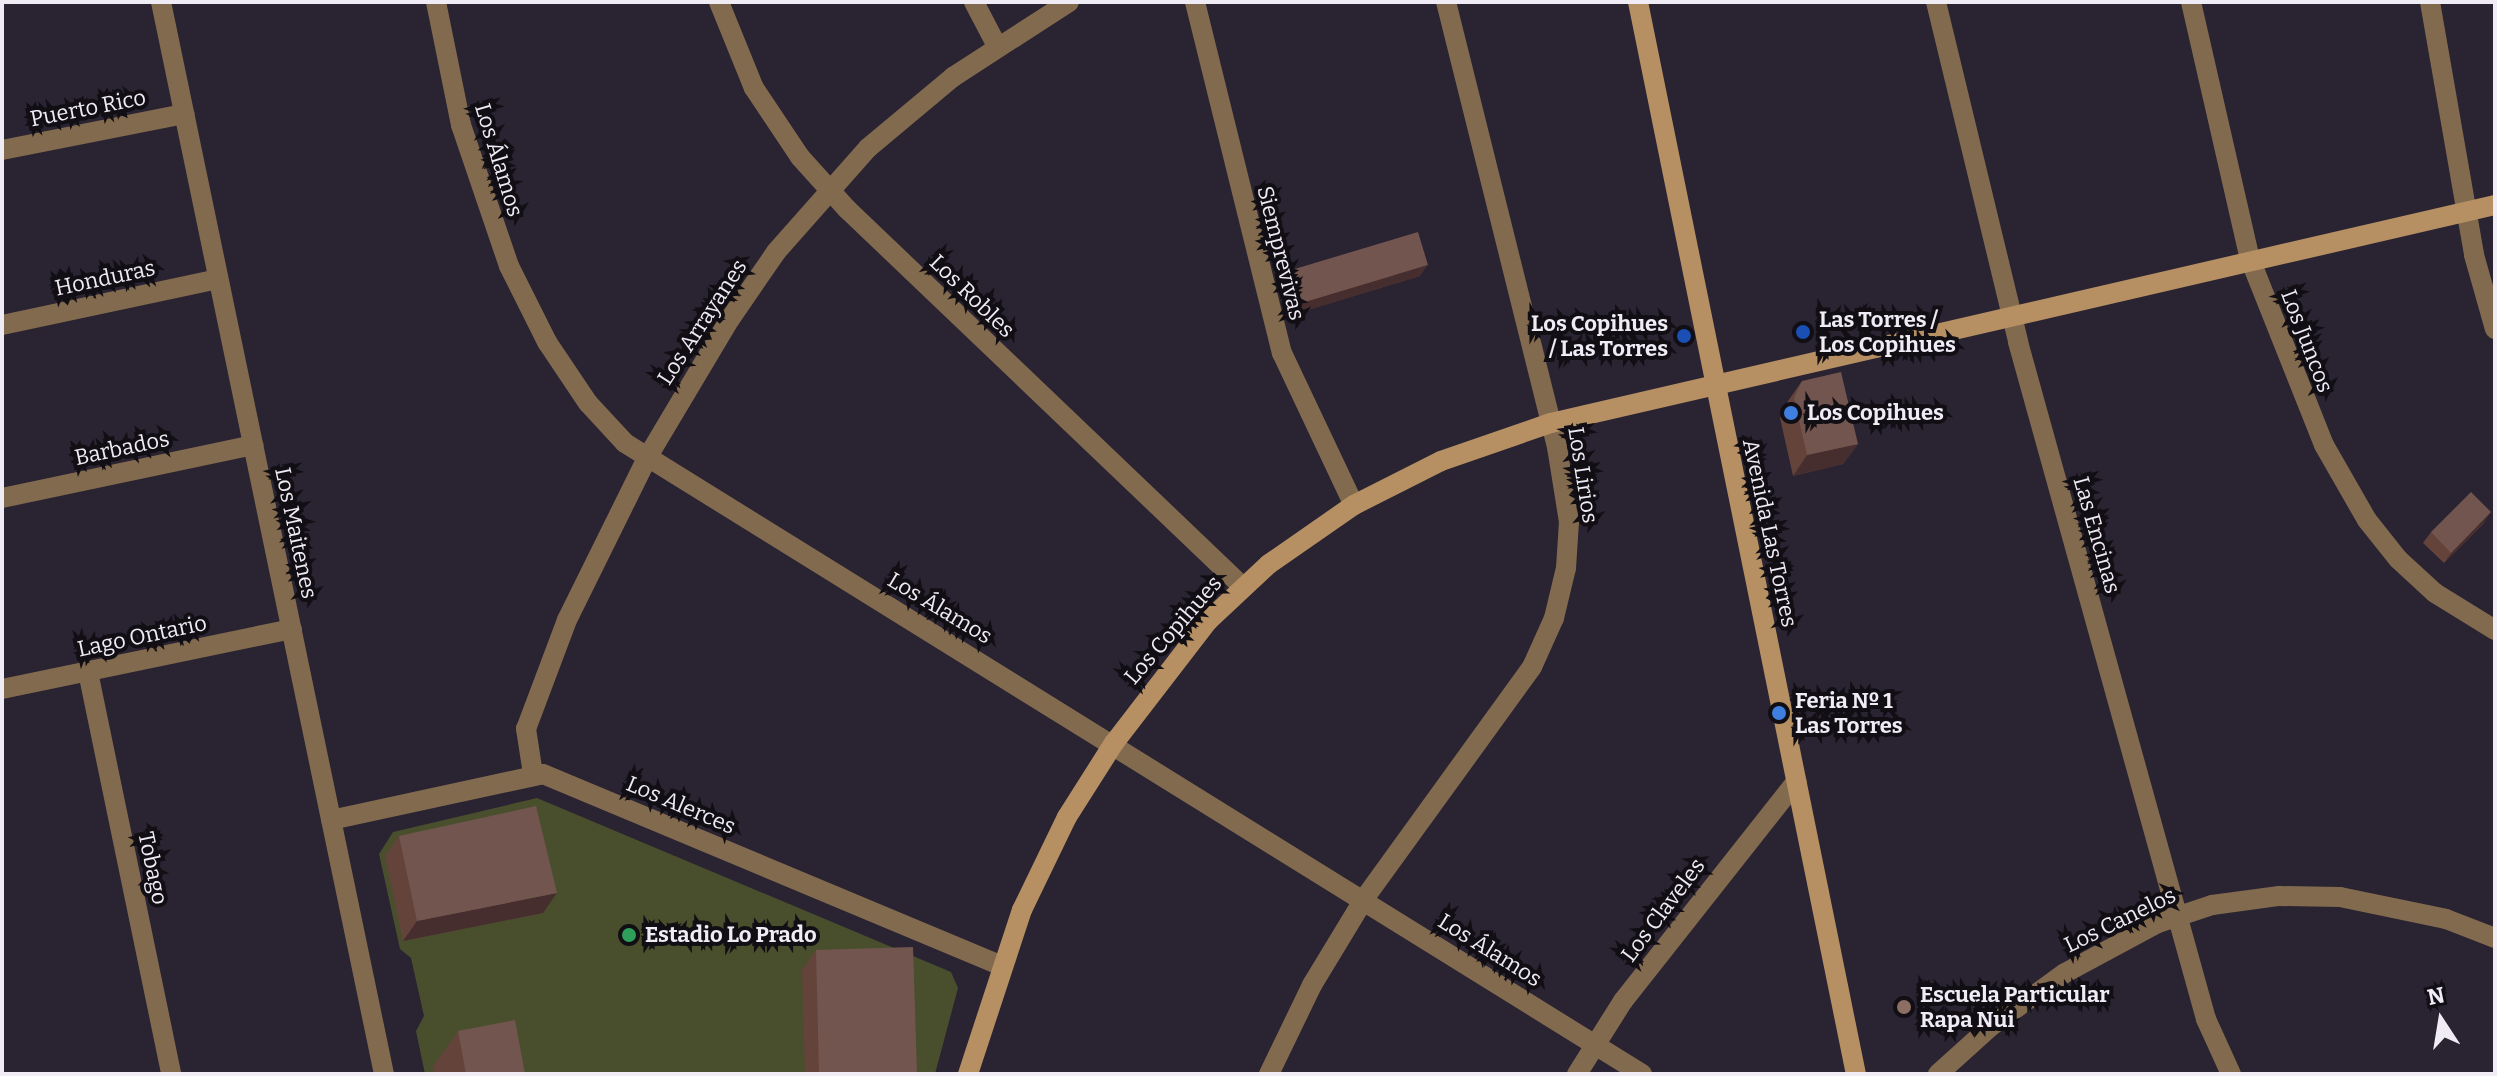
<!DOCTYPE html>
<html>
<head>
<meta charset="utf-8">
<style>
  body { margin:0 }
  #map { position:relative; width:2497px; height:1076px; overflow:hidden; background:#292332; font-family:Bitter,serif }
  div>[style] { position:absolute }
  .green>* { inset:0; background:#494f2d }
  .street>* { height:20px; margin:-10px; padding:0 10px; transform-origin:10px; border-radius:10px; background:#826a4e }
  .secondary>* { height:20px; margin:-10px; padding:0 10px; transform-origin:10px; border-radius:10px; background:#b69063 }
  .wall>* { inset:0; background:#64433b }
  .shaded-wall>* { inset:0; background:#462e2f }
  .building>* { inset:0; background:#73554f }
  .dots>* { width:22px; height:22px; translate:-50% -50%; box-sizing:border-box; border:4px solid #110e14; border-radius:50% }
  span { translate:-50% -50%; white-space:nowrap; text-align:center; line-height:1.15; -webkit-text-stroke:8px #110e14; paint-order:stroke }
  .street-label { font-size:22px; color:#f0ecf6 }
  .poi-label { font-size:22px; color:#f0ecf6; font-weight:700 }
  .left { translate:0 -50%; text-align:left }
  .right { translate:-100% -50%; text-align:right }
  .frame { position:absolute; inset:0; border:4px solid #f0ecf6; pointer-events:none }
  .north { position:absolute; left:2401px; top:980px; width:80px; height:80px; -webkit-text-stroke:6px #110e14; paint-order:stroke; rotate:348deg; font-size:22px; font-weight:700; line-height:32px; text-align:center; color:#f0ecf6 }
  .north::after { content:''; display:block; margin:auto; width:28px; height:36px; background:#f0ecf6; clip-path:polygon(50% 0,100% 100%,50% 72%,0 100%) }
</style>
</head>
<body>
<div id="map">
  <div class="green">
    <i style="clip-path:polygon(537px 798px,951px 972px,958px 988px,935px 1074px,425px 1074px,416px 1031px,424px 1016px,411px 958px,400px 949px,379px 854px,393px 832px)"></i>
  </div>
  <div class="street">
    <i style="left:161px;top:2px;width:1095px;rotate:78.25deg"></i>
    <i style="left:436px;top:2px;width:126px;rotate:78.5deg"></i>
    <i style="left:461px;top:125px;width:149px;rotate:71.2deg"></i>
    <i style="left:509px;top:266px;width:85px;rotate:63.4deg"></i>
    <i style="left:547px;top:342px;width:73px;rotate:56.1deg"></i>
    <i style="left:588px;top:403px;width:54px;rotate:47.2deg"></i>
    <i style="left:625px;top:443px;width:1197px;rotate:31.82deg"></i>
    <i style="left:719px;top:2px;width:93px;rotate:67.9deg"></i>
    <i style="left:754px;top:88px;width:83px;rotate:56.3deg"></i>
    <i style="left:800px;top:157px;width:70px;rotate:47.9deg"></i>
    <i style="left:847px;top:209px;width:547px;rotate:43.67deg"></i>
    <i style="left:974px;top:2px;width:50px;rotate:62.4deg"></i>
    <i style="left:1195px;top:2px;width:362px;rotate:76.1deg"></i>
    <i style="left:1282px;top:353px;width:168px;rotate:64.7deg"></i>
    <i style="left:1936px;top:2px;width:350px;rotate:76.4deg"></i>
    <i style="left:2018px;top:342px;width:703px;rotate:74.48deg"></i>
    <i style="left:2206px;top:1019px;width:60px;rotate:65.6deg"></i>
    <i style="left:2191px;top:2px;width:264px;rotate:77.1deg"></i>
    <i style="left:2250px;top:259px;width:200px;rotate:68.3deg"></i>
    <i style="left:2324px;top:445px;width:86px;rotate:60.2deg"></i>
    <i style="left:2367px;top:520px;width:50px;rotate:51.5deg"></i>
    <i style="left:2398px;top:559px;width:50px;rotate:42.6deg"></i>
    <i style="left:2435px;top:593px;width:70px;rotate:31.7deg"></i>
    <i style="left:2430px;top:2px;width:257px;rotate:80.1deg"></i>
    <i style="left:2474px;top:255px;width:77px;rotate:74.2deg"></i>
    <i style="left:2px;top:150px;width:186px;rotate:-11.2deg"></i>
    <i style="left:2px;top:325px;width:221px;rotate:-12deg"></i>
    <i style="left:2px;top:498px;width:257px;rotate:-11.9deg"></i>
    <i style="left:88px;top:672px;width:410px;rotate:78.3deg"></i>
    <i style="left:2px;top:689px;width:296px;rotate:-11.7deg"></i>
    <i style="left:533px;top:774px;width:46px;rotate:-98.8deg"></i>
    <i style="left:526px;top:729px;width:116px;rotate:-69.4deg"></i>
    <i style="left:567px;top:620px;width:181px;rotate:-63.7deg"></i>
    <i style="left:647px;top:458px;width:162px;rotate:-59.2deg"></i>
    <i style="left:730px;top:319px;width:81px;rotate:-55.5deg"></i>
    <i style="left:776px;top:252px;width:139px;rotate:-48.5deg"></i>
    <i style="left:868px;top:148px;width:111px;rotate:-39.9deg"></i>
    <i style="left:953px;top:77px;width:138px;rotate:-32.9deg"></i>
    <i style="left:331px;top:820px;width:217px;rotate:-12.2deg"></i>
    <i style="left:543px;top:774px;width:495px;rotate:22.7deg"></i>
    <i style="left:1269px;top:1074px;width:99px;rotate:-64.2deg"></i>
    <i style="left:1312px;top:985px;width:100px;rotate:-58.8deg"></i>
    <i style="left:1364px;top:899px;width:286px;rotate:-54.1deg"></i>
    <i style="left:1532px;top:667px;width:54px;rotate:-65.8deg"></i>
    <i style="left:1554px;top:618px;width:51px;rotate:-76.5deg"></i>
    <i style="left:1566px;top:568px;width:46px;rotate:-86.3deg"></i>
    <i style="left:1569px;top:522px;width:76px;rotate:-99.1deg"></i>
    <i style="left:1557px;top:447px;width:459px;rotate:-104deg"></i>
    <i style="left:1577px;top:1074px;width:86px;rotate:-57.8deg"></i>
    <i style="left:1623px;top:1001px;width:280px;rotate:-51.7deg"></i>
    <i style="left:1938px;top:1074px;width:70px;rotate:-42.1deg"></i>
    <i style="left:1990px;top:1027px;width:92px;rotate:-35.8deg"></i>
    <i style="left:2065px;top:973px;width:106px;rotate:-28.3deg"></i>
    <i style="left:2158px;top:923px;width:57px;rotate:-18.4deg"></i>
    <i style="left:2212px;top:905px;width:68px;rotate:-7.7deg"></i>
    <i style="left:2279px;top:896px;width:61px;rotate:0.9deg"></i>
    <i style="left:2340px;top:897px;width:108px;rotate:11.7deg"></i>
    <i style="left:2446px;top:919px;width:53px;rotate:21.2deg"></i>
  </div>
  <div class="secondary">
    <i style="left:1638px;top:2px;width:1094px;rotate:78.51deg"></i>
    <i style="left:968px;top:1074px;width:173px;rotate:-71.8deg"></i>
    <i style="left:1022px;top:910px;width:103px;rotate:-64.2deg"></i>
    <i style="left:1067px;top:817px;width:88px;rotate:-57.6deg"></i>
    <i style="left:1114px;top:743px;width:154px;rotate:-52.4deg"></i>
    <i style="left:1208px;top:621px;width:83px;rotate:-43.1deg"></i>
    <i style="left:1269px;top:564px;width:103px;rotate:-34.8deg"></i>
    <i style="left:1354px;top:505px;width:97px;rotate:-26.8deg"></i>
    <i style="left:1441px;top:461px;width:116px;rotate:-19.1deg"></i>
    <i style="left:1551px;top:423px;width:969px;rotate:-13deg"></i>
  </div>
  <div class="wall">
    <i style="clip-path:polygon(1288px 271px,1420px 276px,1291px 315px,1281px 282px)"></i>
    <i style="clip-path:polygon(1802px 381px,1858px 444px,1843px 464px,1793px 476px,1780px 418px,1788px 401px)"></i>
    <i style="clip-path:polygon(2484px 523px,2444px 563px,2423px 543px,2431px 532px)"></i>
    <i style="clip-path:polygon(399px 836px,543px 913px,403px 941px,385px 856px)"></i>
    <i style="clip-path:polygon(816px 950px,917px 1074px,805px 1074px,802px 970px)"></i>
    <i style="clip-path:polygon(458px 1031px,525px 1074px,434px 1074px,433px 1066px)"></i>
  </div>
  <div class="shaded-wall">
    <i style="clip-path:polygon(1428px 265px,1420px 276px,1291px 315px,1298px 304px)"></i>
    <i style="clip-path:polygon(1858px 444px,1843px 464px,1793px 476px,1807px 455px)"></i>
    <i style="clip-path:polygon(2491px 512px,2484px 523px,2444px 563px,2451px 553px)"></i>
    <i style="clip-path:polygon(557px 893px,543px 913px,403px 941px,417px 921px)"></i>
  </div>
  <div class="building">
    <i style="clip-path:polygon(1418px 232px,1428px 265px,1298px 304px,1288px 271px)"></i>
    <i style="clip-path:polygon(1841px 372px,1858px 444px,1807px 455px,1794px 398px,1802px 381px)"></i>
    <i style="clip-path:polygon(2471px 492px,2491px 512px,2451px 553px,2431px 532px)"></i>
    <i style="clip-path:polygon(536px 806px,557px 893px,417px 921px,399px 836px)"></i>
    <i style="clip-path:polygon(913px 947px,917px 1074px,819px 1074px,816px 950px)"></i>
    <i style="clip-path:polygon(515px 1020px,525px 1074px,466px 1074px,458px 1031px)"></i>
  </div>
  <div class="dots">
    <i style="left:1803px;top:332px;background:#1a4fb4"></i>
    <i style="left:1684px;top:336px;background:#1a4fb4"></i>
    <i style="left:1791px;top:413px;background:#3f7fe0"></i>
    <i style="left:1779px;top:713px;background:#3f7fe0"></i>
    <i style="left:629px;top:935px;background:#2e9e5b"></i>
    <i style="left:1904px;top:1007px;background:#8d6e63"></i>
  </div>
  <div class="street-label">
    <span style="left:88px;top:108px;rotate:-11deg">Puerto Rico</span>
    <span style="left:499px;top:160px;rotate:73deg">Los Álamos</span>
    <span style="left:1281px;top:253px;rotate:76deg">Siemprevivas</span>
    <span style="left:105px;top:278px;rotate:-12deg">Honduras</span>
    <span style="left:972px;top:296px;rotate:44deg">Los Robles</span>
    <span style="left:702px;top:322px;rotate:-57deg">Los Arrayanes</span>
    <span style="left:2307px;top:341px;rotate:69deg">Los Juncos</span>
    <span style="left:122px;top:448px;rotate:-12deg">Barbados</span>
    <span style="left:1583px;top:475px;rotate:81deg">Los Lirios</span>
    <span style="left:296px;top:533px;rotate:78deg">Los Maitenes</span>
    <span style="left:1770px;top:533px;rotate:78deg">Avenida Las Torres</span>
    <span style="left:2097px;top:535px;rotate:74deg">Las Encinas</span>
    <span style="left:940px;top:608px;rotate:31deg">Los Álamos</span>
    <span style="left:1173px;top:630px;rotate:-49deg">Los Copihues</span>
    <span style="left:142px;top:636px;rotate:-12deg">Lago Ontario</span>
    <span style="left:681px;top:805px;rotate:23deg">Los Alerces</span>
    <span style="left:153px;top:868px;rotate:78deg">Tobago</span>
    <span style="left:1663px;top:910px;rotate:-53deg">Los Claveles</span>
    <span style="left:2120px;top:920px;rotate:-26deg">Los Canelos</span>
    <span style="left:1490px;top:950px;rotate:32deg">Los Álamos</span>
  </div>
  <div class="poi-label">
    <span class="left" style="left:1819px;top:332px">Las Torres /<br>Los Copihues</span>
    <span class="right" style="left:1668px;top:336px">Los Copihues<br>/ Las Torres</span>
    <span class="left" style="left:1807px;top:413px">Los Copihues</span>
    <span class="left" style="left:1795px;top:713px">Feria Nº 1<br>Las Torres</span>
    <span class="left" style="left:645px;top:935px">Estadio Lo Prado</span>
    <span class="left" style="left:1920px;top:1007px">Escuela Particular<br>Rapa Nui</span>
  </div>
  <div class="frame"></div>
  <div class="north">N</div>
</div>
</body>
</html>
